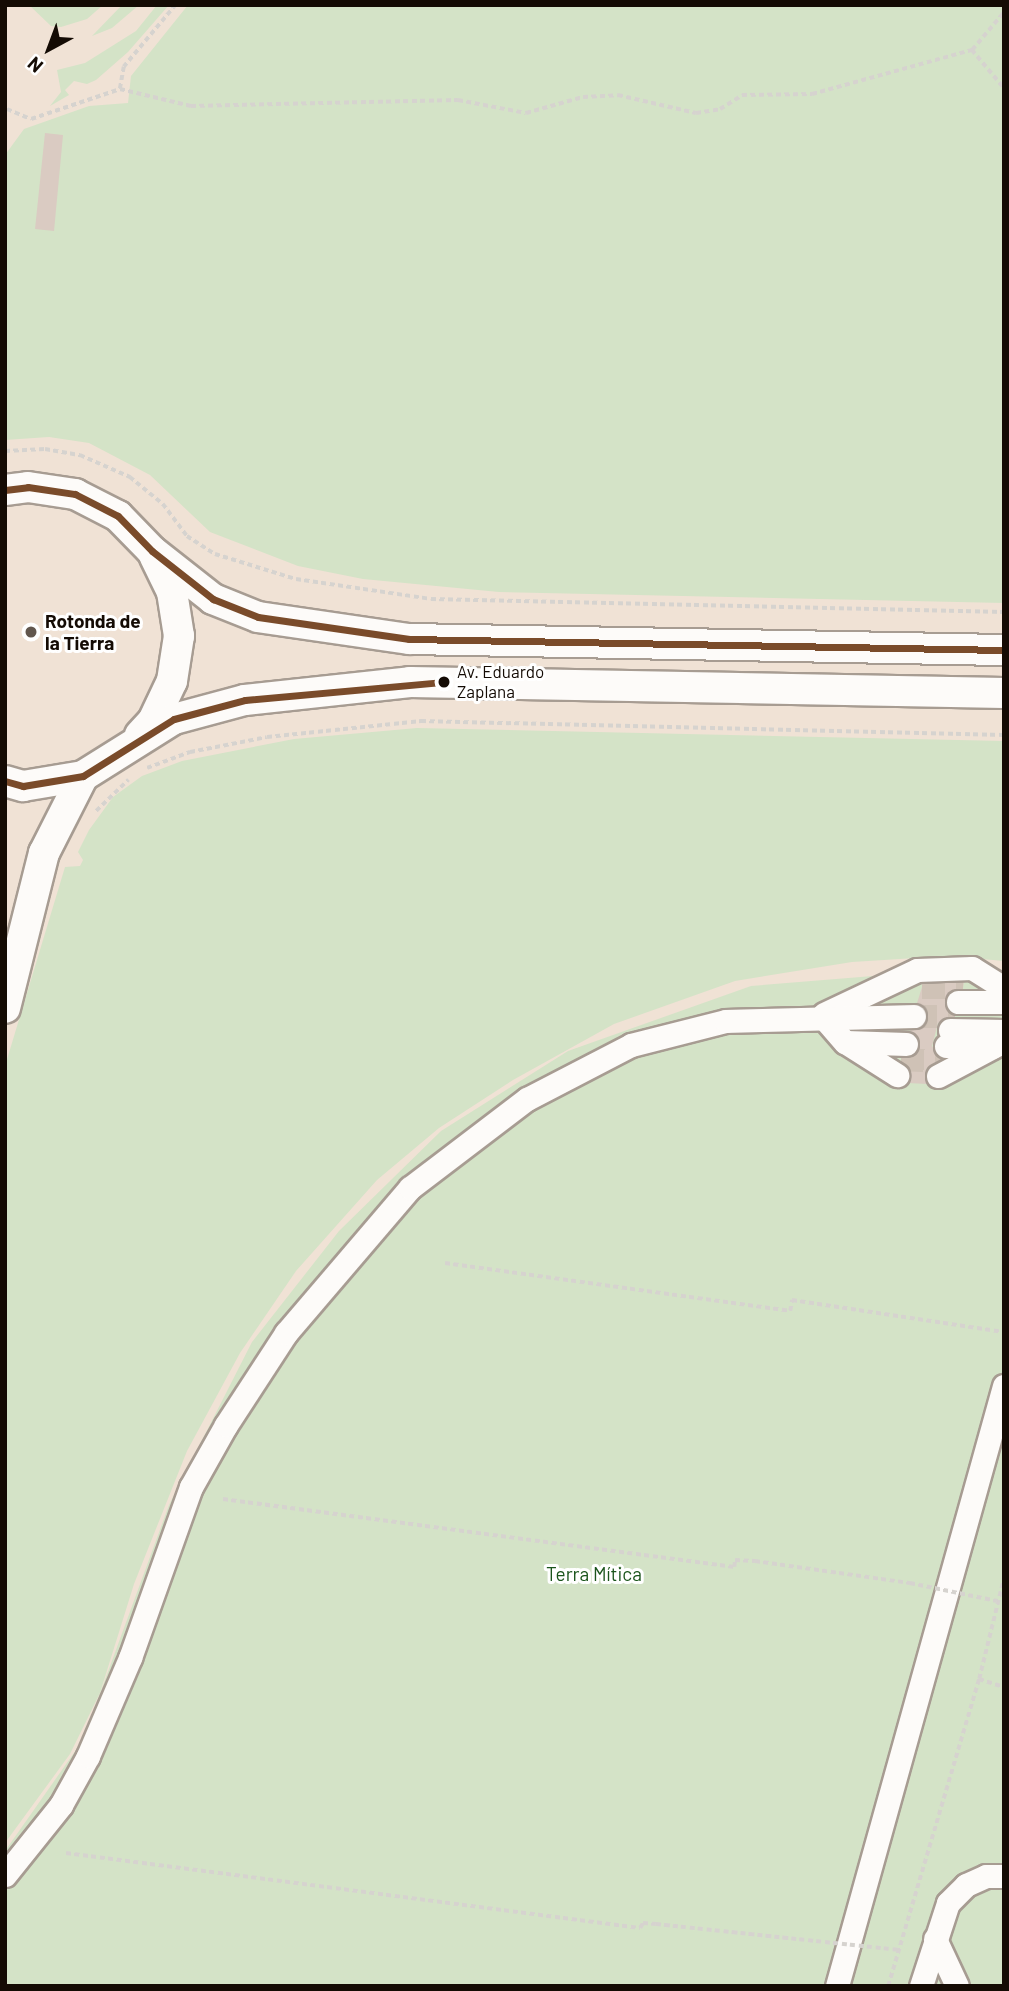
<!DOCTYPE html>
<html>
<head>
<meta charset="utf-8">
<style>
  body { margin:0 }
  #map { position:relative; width:1009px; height:1991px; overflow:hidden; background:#f0e2d5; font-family:Barlow,sans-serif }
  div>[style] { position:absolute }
  .green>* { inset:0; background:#d4e3c7 }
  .building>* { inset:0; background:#dacbc2 }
  .minor-tunnel>* { height:23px; margin-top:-11.5px; transform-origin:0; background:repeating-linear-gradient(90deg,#cfc2b6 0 23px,transparent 0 34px) }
  .path>* { height:3.5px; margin-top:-1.75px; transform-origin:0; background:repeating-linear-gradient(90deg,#d6d3cf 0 5px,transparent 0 8.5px) }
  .roads { filter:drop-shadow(2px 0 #a79c92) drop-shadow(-2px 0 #a79c92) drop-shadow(0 2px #a79c92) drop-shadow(0 -2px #a79c92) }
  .minor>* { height:23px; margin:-11.5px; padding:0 11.5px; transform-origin:11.5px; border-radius:11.5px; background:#fdfbf9 }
  .major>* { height:30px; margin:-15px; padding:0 15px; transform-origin:15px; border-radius:15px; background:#fdfbf9 }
  .path-bridge>* { height:3.5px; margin-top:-1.75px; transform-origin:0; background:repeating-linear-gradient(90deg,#d6d3cf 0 5px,transparent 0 8.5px) }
  .bus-1>* { height:7px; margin:-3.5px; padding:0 3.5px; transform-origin:3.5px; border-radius:3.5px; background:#7a4b2a }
  .dots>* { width:19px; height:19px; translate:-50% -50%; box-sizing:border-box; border:4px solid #fff; border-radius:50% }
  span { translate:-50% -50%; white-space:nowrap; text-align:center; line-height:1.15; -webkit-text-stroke:6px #fff; paint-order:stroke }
  .bus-label { font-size:17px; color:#140b04 }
  .left { translate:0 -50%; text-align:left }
  .poi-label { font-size:19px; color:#140b04; font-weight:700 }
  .park-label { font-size:19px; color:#1a541b }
  .frame { position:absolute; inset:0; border:7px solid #140b04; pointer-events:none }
  .north { position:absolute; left:14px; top:14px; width:70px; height:70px; -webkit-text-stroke:5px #fff; paint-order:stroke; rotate:221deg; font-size:19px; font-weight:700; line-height:28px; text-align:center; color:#140b04 }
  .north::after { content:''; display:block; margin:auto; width:24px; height:32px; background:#140b04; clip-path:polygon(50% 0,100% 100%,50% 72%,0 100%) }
</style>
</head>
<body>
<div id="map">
  <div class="green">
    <i style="clip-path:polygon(29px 5px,103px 5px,87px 19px,61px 27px,51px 26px)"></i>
    <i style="clip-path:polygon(122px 5px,139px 5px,112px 28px,92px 36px)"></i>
    <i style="clip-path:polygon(157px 5px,169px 5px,128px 52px,96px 80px,87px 84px,74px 81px,65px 90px,69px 95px,50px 106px,61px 92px,57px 70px,85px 63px,136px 31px)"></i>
    <i style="clip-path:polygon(188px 5px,1004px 5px,1004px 603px,499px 592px,363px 579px,298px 566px,210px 532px,150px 475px,89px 443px,49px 437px,5px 440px,5px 155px,24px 129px,89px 106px,128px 103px,131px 76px)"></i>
    <i style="clip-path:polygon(417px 728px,1004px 741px,1004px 961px,948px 956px,852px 962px,735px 981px,614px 1024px,513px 1080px,439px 1128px,377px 1180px,296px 1271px,240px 1353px,187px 1451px,134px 1584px,100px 1693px,70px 1754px,5px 1843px,5px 1066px,65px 867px,80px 866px,83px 860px,78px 852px,89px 830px,113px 797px,142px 776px,182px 761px,294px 739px)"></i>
    <i style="clip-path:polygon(984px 967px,1004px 970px,1004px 1986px,5px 1986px,5px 1851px,83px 1740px,169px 1505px,252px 1342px,339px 1231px,441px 1131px,568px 1051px,751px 986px)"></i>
  </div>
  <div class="building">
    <i style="clip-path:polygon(45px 133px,63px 135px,54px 231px,35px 229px)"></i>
    <i style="clip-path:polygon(964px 982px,963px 988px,946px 996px,946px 1008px,955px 1015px,938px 1023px,932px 1046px,941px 1059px,926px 1069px,927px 1084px,908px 1083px,910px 1069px,901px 1061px,913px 1056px,920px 1045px,910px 1030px,927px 1022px,926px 1009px,917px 1003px,923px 984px)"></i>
  </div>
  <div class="minor-tunnel">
    <i style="left:922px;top:987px;width:41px"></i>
    <i style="left:914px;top:1016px;width:41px"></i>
    <i style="left:901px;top:1059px;width:41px;rotate:2.8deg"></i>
  </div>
  <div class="path">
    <i style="left:176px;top:5px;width:81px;rotate:130deg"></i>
    <i style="left:124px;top:67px;width:22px;rotate:100deg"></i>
    <i style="left:120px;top:89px;width:73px;rotate:13.5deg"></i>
    <i style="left:191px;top:106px;width:267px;rotate:-1.3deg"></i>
    <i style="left:458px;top:100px;width:69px;rotate:10.8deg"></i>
    <i style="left:526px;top:113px;width:59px;rotate:-15.7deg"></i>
    <i style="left:583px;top:97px;width:35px;rotate:-3deg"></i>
    <i style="left:618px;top:95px;width:80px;rotate:13deg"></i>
    <i style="left:696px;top:113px;width:24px;rotate:-9deg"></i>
    <i style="left:720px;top:109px;width:26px;rotate:-32deg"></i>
    <i style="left:742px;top:95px;width:70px;rotate:-0.8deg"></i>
    <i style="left:812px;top:94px;width:166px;rotate:-15.4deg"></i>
    <i style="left:972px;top:50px;width:50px;rotate:-49.9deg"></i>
    <i style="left:972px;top:50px;width:50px;rotate:49.9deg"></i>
    <i style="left:7px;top:109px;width:26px;rotate:23deg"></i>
    <i style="left:31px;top:119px;width:94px;rotate:-18.6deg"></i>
    <i style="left:5px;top:451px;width:40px;rotate:-2.9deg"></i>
    <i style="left:45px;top:449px;width:36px;rotate:10deg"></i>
    <i style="left:80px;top:455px;width:55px;rotate:23.7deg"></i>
    <i style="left:130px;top:477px;width:43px;rotate:39.3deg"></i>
    <i style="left:163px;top:504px;width:40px;rotate:53deg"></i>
    <i style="left:187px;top:536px;width:33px;rotate:33deg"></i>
    <i style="left:215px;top:554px;width:85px;rotate:17.2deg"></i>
    <i style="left:296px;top:579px;width:136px;rotate:8.4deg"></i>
    <i style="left:431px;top:599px;width:573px;rotate:1.3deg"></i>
    <i style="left:147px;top:768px;width:46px;rotate:-20.4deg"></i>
    <i style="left:190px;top:752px;width:78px;rotate:-11deg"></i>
    <i style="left:267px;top:737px;width:155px;rotate:-5.9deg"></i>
    <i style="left:421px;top:721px;width:583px;rotate:1.38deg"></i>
    <i style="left:96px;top:811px;width:45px;rotate:-44.1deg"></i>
    <i style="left:445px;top:1263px;width:348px;rotate:7.9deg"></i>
    <i style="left:790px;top:1311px;width:11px;rotate:-80deg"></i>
    <i style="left:792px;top:1300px;width:214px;rotate:8.6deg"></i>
    <i style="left:223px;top:1499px;width:516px;rotate:7.58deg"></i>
    <i style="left:734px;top:1567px;width:7px;rotate:-82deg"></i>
    <i style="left:735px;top:1560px;width:20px;rotate:3deg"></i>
    <i style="left:979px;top:1679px;width:26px;rotate:18deg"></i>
    <i style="left:66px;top:1853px;width:579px;rotate:7.44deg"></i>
    <i style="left:640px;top:1928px;width:6px;rotate:-59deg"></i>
    <i style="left:643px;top:1923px;width:13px;rotate:4deg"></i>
    <i style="left:888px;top:1986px;width:320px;rotate:-73.5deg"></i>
    <i style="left:979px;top:1679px;width:105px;rotate:-76.2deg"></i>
  </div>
  <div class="roads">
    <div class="minor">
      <i style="left:958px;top:1002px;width:46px"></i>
      <i style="left:824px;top:1014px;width:103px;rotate:-25.3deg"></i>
      <i style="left:917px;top:970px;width:55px;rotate:-2.1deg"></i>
      <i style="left:972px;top:968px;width:38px;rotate:32deg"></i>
      <i style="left:822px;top:1016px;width:35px;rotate:49deg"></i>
      <i style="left:845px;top:1042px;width:62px;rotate:32.4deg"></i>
      <i style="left:950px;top:1030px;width:54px;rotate:1.1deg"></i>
      <i style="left:846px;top:1042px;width:60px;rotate:1.9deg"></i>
      <i style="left:946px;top:1046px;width:46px;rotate:1.2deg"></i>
      <i style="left:938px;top:1076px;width:75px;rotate:-27.9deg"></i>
      <i style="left:5px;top:1875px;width:90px;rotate:-51.3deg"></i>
      <i style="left:61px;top:1805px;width:56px;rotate:-61.1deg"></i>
      <i style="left:88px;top:1756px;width:107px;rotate:-66.8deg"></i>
      <i style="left:130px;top:1658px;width:182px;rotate:-70.4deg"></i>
      <i style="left:191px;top:1487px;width:71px;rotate:-60.6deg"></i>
      <i style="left:226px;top:1425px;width:110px;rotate:-56.9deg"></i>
      <i style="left:286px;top:1333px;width:191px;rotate:-49.5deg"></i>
      <i style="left:410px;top:1188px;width:147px;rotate:-37.3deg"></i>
      <i style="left:527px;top:1099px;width:117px;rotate:-27.4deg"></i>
      <i style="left:631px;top:1045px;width:98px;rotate:-14.2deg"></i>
      <i style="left:726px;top:1021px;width:188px;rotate:-1.5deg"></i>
      <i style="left:935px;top:1939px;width:52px;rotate:64.9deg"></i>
      <i style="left:837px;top:1986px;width:623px;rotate:-74.45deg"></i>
      <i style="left:921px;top:1986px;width:87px;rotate:-72deg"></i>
      <i style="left:948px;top:1903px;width:25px;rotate:-45deg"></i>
      <i style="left:966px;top:1885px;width:22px;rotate:-24deg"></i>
      <i style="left:986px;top:1876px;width:18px"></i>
    </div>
    <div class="major">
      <i style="left:5px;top:490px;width:23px;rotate:-7deg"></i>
      <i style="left:28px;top:487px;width:48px;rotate:8.5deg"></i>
      <i style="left:75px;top:494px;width:48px;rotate:27.1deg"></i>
      <i style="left:118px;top:516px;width:49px;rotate:45.8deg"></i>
      <i style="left:152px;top:551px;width:78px;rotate:38.2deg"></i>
      <i style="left:213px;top:599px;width:48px;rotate:21.8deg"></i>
      <i style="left:258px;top:617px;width:153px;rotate:8.3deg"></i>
      <i style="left:409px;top:639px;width:595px;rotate:1.06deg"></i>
      <i style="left:140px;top:735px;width:19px;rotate:-47deg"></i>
      <i style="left:153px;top:721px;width:44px;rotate:-64.6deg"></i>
      <i style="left:172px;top:681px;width:46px;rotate:-81.2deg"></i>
      <i style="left:179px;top:636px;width:45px;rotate:-99deg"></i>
      <i style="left:172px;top:592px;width:39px;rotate:-116deg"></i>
      <i style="left:5px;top:781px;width:19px;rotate:16deg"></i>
      <i style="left:23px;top:786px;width:61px;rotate:-9.5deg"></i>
      <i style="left:83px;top:776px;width:107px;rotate:-32.1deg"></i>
      <i style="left:174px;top:719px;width:73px;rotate:-15deg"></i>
      <i style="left:245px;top:700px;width:166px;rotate:-6.2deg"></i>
      <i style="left:410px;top:682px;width:594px;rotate:1.06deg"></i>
      <i style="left:5px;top:1008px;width:160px;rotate:-75.9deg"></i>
      <i style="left:44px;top:853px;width:86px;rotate:-63.1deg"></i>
    </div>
  </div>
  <div class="path-bridge">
    <i style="left:755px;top:1561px;width:157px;rotate:8.1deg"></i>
    <i style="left:910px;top:1583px;width:89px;rotate:11.7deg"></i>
    <i style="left:656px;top:1924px;width:243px;rotate:6.1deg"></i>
  </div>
  <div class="bus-1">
    <i style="left:5px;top:490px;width:23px;rotate:-7deg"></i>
    <i style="left:28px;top:487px;width:48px;rotate:8.5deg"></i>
    <i style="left:75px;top:494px;width:48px;rotate:27.1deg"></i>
    <i style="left:118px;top:516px;width:49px;rotate:45.8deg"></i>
    <i style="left:152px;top:551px;width:78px;rotate:38.2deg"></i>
    <i style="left:213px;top:599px;width:48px;rotate:21.8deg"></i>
    <i style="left:258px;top:617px;width:153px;rotate:8.3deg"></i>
    <i style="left:409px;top:639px;width:595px;rotate:1.06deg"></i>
    <i style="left:5px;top:781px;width:19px;rotate:16deg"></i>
    <i style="left:23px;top:786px;width:61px;rotate:-9.5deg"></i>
    <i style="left:83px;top:776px;width:107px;rotate:-32.1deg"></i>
    <i style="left:174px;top:719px;width:73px;rotate:-15deg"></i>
    <i style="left:245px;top:700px;width:200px;rotate:-5.2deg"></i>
  </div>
  <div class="dots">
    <i style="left:31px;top:632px;background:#61564d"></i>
    <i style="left:444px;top:682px;background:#140b04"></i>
  </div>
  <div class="bus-label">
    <span class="left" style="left:457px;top:682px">Av. Eduardo<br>Zaplana</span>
  </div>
  <div class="poi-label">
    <span class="left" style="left:45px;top:632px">Rotonda de<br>la Tierra</span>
  </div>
  <div class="park-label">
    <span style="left:594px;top:1574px">Terra Mítica</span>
  </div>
  <div class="frame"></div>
  <div class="north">N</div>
</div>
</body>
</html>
